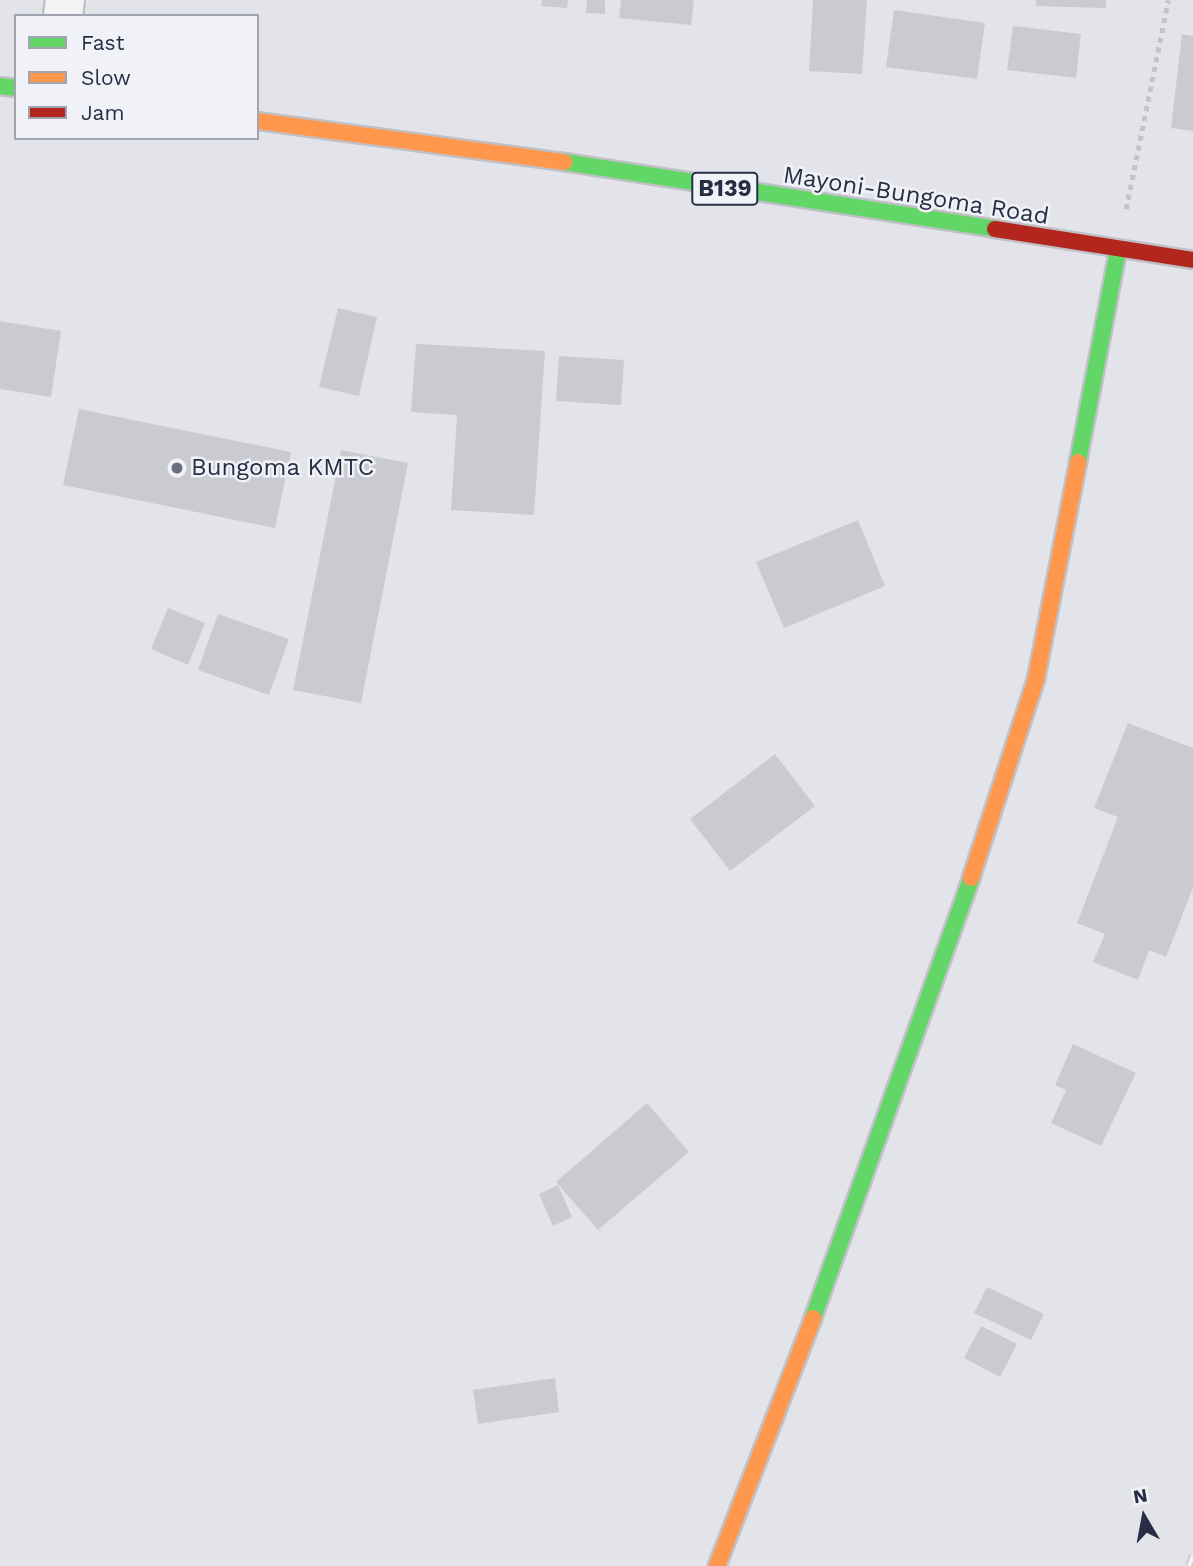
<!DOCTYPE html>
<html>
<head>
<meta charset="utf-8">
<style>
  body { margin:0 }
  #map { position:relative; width:1193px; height:1566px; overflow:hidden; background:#e3e4e9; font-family:"Work Sans",sans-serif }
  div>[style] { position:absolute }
  .building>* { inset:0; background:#cacbd1 }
  .path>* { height:4.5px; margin-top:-2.25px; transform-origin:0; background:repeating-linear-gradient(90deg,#c1c3c9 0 5px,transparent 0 10px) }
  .roads { filter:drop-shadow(2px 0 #c0c1c7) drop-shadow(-2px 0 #c0c1c7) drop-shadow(0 2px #c0c1c7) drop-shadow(0 -2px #c0c1c7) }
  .street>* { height:38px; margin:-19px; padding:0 19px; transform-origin:19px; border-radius:19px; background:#f3f3f5 }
  .fast>* { height:16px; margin:-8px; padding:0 8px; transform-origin:8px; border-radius:8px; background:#63d668 }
  .slow>* { height:16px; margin:-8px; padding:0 8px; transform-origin:8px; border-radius:8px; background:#ff974d }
  .jam>* { height:16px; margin:-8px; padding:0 8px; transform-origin:8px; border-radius:8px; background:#b3261e }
  .rail>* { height:8px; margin-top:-4px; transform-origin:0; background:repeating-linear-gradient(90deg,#f1f2f8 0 16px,#cbccd0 0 32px); box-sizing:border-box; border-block:2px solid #cbccd0 }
  .dots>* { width:19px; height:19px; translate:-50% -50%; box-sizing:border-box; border:4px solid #f1f2f8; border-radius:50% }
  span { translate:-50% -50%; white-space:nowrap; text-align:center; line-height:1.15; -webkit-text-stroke:5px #f1f2f8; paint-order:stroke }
  .shield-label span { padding:2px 5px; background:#f1f2f8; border:2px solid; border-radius:5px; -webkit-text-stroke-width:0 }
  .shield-label { font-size:23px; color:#272d45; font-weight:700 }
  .street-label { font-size:24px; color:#272d45 }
  .poi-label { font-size:24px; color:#272d45 }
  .left { translate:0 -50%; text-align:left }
  .legend { position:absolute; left:14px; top:14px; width:245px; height:126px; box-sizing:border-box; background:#f1f2f8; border:2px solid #a0a3b0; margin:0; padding:9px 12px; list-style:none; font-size:21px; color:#272d45 }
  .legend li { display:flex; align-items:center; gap:14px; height:35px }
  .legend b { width:35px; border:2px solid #a0a3b0 }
  .north { position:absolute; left:1109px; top:1482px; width:70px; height:70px; -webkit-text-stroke:5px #f1f2f8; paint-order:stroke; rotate:350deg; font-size:19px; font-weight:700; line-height:28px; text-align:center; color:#272d45 }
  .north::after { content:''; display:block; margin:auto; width:24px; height:32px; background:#272d45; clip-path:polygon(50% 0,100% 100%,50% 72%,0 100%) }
</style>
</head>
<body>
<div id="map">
  <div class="building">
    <i style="clip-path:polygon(542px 0,568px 0,567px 8px,541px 6px)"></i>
    <i style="clip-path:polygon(587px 0,605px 0,605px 14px,586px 13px)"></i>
    <i style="clip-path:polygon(621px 0,694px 0,691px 25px,619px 18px)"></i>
    <i style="clip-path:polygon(813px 0,867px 0,862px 74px,809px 71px)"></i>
    <i style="clip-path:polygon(1036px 0,1106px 0,1106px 8px,1036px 6px)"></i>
    <i style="clip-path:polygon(894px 10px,985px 23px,977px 79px,886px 67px)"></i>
    <i style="clip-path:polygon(1013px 26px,1081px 34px,1076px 78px,1007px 70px)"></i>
    <i style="clip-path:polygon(1182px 34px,1193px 36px,1193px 131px,1171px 128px)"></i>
    <i style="clip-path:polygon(338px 308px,377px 317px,359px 396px,319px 387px)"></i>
    <i style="clip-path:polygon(0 321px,61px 331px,51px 397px,0 389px)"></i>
    <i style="clip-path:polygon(416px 344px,545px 351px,534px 515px,451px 510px,457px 415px,411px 412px)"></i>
    <i style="clip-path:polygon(559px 356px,624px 360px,621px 405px,556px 401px)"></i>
    <i style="clip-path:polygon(79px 409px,291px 452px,275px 528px,63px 485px)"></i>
    <i style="clip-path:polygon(341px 450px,408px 463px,361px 703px,293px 690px)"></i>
    <i style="clip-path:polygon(858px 520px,885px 586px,784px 628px,756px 562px)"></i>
    <i style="clip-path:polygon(168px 608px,205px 623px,188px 665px,151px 649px)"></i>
    <i style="clip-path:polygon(218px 614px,289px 639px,269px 695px,198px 670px)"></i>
    <i style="clip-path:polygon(1128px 723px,1193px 748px,1193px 888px,1166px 957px,1149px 950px,1138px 980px,1093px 962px,1105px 934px,1077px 923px,1118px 817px,1094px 808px)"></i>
    <i style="clip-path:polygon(775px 754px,815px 806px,730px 871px,690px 819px)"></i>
    <i style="clip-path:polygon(1073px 1044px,1136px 1073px,1101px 1146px,1051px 1123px,1066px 1090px,1055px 1085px)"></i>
    <i style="clip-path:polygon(647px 1103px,689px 1152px,598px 1230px,556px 1182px)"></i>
    <i style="clip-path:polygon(558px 1185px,572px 1217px,553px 1226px,539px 1194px)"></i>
    <i style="clip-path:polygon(987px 1287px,1044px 1314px,1031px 1340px,974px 1313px)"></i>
    <i style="clip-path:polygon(981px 1326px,1017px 1344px,1000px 1377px,964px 1358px)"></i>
    <i style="clip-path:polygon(555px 1378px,559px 1412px,478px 1424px,473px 1390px)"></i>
  </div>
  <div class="path">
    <i style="left:1126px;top:209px;width:213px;rotate:-78.6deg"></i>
  </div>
  <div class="roads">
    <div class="street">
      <i style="left:63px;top:16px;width:16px;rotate:-83deg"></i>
    </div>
    <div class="fast">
      <i style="left:0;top:86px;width:16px;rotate:7deg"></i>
      <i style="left:564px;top:162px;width:436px;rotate:8.8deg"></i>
      <i style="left:1078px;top:462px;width:215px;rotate:-79.3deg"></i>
      <i style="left:813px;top:1318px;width:468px;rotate:-70.2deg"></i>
    </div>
    <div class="slow">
      <i style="left:257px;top:121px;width:310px;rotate:7.6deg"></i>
      <i style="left:971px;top:878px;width:209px;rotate:-71.9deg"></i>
      <i style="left:1036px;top:679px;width:221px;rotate:-79deg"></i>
      <i style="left:717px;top:1566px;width:266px;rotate:-68.8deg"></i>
    </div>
    <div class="jam">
      <i style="left:995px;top:229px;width:200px;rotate:8.9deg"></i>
    </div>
  </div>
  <div class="rail">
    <i style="left:1189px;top:1566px;width:11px;rotate:-68deg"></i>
  </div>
  <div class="dots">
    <i style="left:177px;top:468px;background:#696d7e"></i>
  </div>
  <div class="shield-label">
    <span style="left:725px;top:189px">B139</span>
  </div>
  <div class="street-label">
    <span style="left:916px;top:196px;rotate:9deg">Mayoni-Bungoma Road</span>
  </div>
  <div class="poi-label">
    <span class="left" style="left:191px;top:468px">Bungoma KMTC</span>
  </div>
  <ul class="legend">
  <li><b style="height:9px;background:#63d668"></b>Fast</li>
  <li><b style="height:9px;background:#ff974d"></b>Slow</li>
  <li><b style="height:9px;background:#b3261e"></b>Jam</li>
  </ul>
  <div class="north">N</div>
</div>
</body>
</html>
